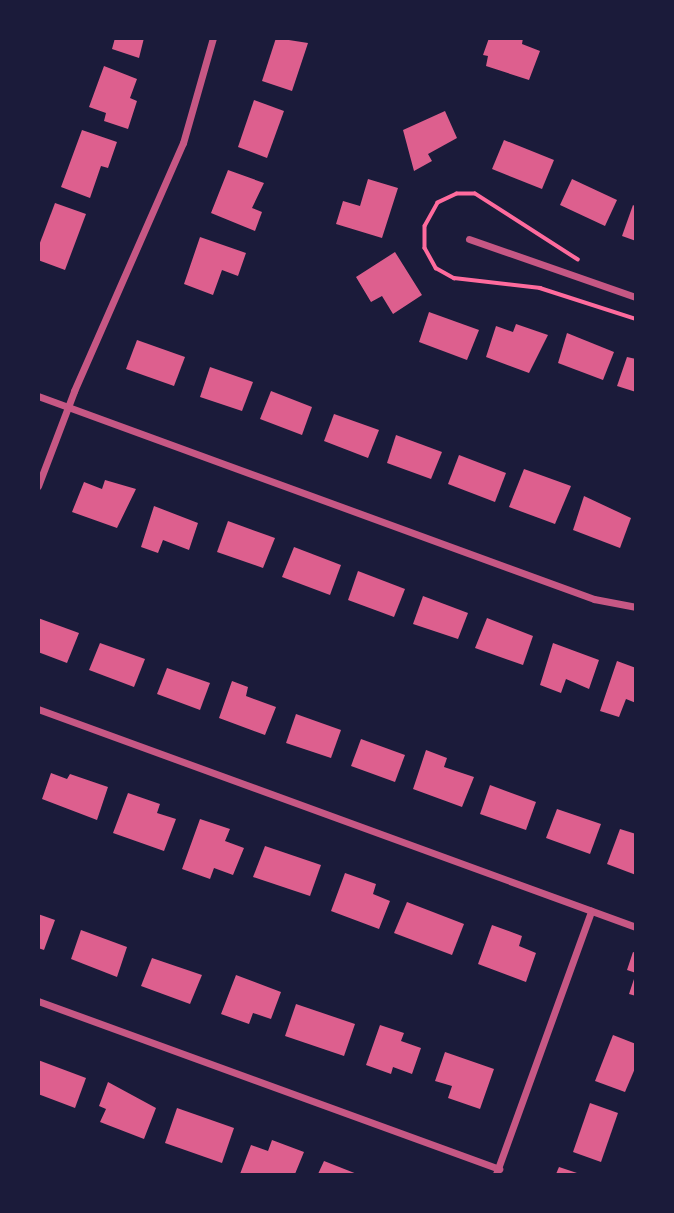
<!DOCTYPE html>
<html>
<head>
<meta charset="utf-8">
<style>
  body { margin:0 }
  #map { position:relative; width:674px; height:1213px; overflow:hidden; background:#1b1b3a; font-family:"Fira Sans",sans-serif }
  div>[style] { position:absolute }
  .building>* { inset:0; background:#dd5f8e }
  .path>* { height:3.5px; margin:-1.75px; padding:0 1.75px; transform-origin:1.75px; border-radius:1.75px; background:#ff6b9d }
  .minor>* { height:7px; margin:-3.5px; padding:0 3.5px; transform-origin:3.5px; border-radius:3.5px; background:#c65784 }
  span { translate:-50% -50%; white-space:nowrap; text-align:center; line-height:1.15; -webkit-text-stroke:6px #1b1b3a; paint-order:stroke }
  .frame { position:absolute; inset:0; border:40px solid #1b1b3a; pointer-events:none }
</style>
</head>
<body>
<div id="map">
  <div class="building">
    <i style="clip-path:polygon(115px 38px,144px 38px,139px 58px,112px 49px)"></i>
    <i style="clip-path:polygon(276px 38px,308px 43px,292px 91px,262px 81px)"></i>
    <i style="clip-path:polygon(489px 38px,523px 38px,522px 44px,540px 51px,529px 80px,486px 66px,488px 56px,483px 55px)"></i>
    <i style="clip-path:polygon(104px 66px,137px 79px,130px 98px,137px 101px,128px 129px,104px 121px,106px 113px,89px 107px)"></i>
    <i style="clip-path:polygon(254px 100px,284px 111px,267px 158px,238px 147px)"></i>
    <i style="clip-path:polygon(445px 111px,457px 138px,428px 154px,432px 161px,414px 171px,403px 130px)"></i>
    <i style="clip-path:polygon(82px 130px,117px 142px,108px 168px,101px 166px,90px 198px,61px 187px)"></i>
    <i style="clip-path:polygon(504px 140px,554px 160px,542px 189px,492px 169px)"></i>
    <i style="clip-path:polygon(228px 170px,264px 183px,252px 208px,262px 212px,255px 231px,211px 213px)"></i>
    <i style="clip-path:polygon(368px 179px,398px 188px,382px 238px,336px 224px,343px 201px,360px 206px)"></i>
    <i style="clip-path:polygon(572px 179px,617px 200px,605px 226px,560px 205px)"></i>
    <i style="clip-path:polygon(55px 203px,86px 214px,65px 270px,38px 260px,38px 248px)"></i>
    <i style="clip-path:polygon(633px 205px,636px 207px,636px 241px,622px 236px)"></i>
    <i style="clip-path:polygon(200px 237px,246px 253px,238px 276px,222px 270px,213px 295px,184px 284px)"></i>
    <i style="clip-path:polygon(395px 252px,422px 295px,393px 314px,382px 296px,371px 302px,356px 277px)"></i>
    <i style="clip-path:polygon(429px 312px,479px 330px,467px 360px,419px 342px)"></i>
    <i style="clip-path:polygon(516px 324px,548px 335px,529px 373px,486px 357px,496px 326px,513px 332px)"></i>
    <i style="clip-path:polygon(567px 333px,614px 352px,603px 380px,558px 363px)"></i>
    <i style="clip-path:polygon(137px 340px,185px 357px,174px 386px,126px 369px)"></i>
    <i style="clip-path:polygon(627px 357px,636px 359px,636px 392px,617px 386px)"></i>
    <i style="clip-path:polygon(210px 367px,253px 382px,242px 411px,200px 397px)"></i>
    <i style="clip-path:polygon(271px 391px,312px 407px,302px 435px,260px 419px)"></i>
    <i style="clip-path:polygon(334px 414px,379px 430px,368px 458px,324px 441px)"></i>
    <i style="clip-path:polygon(396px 435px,442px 452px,431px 479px,387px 463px)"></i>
    <i style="clip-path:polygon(459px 455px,506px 473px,495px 502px,448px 484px)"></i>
    <i style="clip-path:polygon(524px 469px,571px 486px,555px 524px,509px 507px)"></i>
    <i style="clip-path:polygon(105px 480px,136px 489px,117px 528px,72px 512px,84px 482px,102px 489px)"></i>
    <i style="clip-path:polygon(584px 496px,631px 518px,620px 548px,573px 530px)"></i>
    <i style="clip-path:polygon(154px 506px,198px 523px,189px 550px,163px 540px,158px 553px,141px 547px)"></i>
    <i style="clip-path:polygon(228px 521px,275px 538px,263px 568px,217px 552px)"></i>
    <i style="clip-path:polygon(294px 547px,341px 565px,330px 595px,282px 577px)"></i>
    <i style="clip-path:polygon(358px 571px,405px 589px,394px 617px,348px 600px)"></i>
    <i style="clip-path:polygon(423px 596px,468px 613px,458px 639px,413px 624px)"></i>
    <i style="clip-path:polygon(38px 618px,79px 633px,67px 663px,38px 652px)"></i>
    <i style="clip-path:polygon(487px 618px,533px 636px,523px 665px,475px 648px)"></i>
    <i style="clip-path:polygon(100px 643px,145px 659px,134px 687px,89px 670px)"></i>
    <i style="clip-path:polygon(553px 643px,599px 660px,589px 689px,566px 679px,561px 693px,540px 685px)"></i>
    <i style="clip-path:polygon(617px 661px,636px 668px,636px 703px,626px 699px,619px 717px,600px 711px)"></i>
    <i style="clip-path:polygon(167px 668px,210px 683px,200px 710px,157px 694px)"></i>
    <i style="clip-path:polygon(232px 681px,248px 687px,246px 696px,276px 707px,265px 735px,219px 718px)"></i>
    <i style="clip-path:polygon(296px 714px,341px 730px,331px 758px,286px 743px)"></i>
    <i style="clip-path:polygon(361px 739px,405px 755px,395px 782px,351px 766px)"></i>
    <i style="clip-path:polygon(426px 750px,447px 758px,444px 767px,474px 777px,462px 807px,413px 789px)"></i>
    <i style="clip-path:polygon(51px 773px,67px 779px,70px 774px,108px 787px,97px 820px,42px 799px)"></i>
    <i style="clip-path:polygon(490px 785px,536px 802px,526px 830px,480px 814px)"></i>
    <i style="clip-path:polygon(128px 793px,160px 804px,157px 813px,176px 819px,164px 851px,113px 833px)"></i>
    <i style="clip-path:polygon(557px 809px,601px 824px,590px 854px,546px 838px)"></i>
    <i style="clip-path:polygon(200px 819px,230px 829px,225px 841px,244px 848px,233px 875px,214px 868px,210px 879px,182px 869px)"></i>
    <i style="clip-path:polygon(620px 829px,636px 834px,636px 875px,607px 864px)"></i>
    <i style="clip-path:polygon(265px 846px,321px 865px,310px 896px,253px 877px)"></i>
    <i style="clip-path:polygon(345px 873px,376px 884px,373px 894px,390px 901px,379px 929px,331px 911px)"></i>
    <i style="clip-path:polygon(407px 902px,464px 924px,452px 955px,394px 933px)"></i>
    <i style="clip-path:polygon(38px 914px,55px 920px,44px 950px,38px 948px)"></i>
    <i style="clip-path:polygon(492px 925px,522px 936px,519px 946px,536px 953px,526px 982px,478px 964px)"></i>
    <i style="clip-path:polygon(81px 930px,127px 947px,117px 977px,71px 959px)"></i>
    <i style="clip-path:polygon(633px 952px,636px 953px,636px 973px,627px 970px)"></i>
    <i style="clip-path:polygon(152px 958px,202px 975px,190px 1004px,141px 986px)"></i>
    <i style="clip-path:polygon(236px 975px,281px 992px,271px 1019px,253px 1013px,249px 1024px,221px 1014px)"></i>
    <i style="clip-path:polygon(635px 976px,636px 976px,636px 996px,629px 994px)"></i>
    <i style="clip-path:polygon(296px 1004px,355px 1024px,344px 1056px,285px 1036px)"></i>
    <i style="clip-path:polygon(380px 1025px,404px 1033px,401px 1041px,421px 1048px,412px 1074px,393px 1067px,391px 1074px,366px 1065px)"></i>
    <i style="clip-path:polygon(613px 1035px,636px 1044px,636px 1066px,625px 1092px,595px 1081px)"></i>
    <i style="clip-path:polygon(445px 1052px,494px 1069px,480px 1109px,448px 1098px,452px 1086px,435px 1081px)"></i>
    <i style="clip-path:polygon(38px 1060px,86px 1078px,75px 1108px,38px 1094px)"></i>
    <i style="clip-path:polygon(108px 1082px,156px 1108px,144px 1139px,100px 1122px,106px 1109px,99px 1106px)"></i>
    <i style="clip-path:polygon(590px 1103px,618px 1113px,601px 1162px,573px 1152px)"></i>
    <i style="clip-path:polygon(177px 1108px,234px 1128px,222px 1163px,165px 1143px)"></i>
    <i style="clip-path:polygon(272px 1140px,304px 1152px,295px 1174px,240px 1174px,251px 1145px,268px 1151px)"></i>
    <i style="clip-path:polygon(324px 1161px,357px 1174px,318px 1174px)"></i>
    <i style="clip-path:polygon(559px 1167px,580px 1174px,556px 1174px)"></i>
  </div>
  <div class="path">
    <i style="left:578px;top:260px;width:122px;rotate:-147.3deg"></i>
    <i style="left:475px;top:194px;width:18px;rotate:180deg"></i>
    <i style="left:457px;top:194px;width:21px;rotate:155deg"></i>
    <i style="left:438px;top:203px;width:26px;rotate:119deg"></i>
    <i style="left:425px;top:226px;width:22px;rotate:90deg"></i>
    <i style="left:425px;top:248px;width:23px;rotate:61deg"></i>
    <i style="left:436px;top:268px;width:21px;rotate:29deg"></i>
    <i style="left:454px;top:278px;width:87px;rotate:6.6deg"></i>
    <i style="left:540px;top:288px;width:101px;rotate:17.9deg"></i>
  </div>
  <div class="minor">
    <i style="left:469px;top:239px;width:177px;rotate:19.2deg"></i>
    <i style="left:38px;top:396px;width:592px;rotate:20.06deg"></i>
    <i style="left:594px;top:599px;width:43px;rotate:10.8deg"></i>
    <i style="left:38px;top:486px;width:102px;rotate:-69.2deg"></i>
    <i style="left:74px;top:391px;width:271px;rotate:-66.3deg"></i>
    <i style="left:183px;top:143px;width:109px;rotate:-74.1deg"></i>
    <i style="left:38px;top:709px;width:636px;rotate:20.03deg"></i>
    <i style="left:38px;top:1001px;width:491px;rotate:20deg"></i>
    <i style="left:496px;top:1174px;width:280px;rotate:-70.1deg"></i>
  </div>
  <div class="frame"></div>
</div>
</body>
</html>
